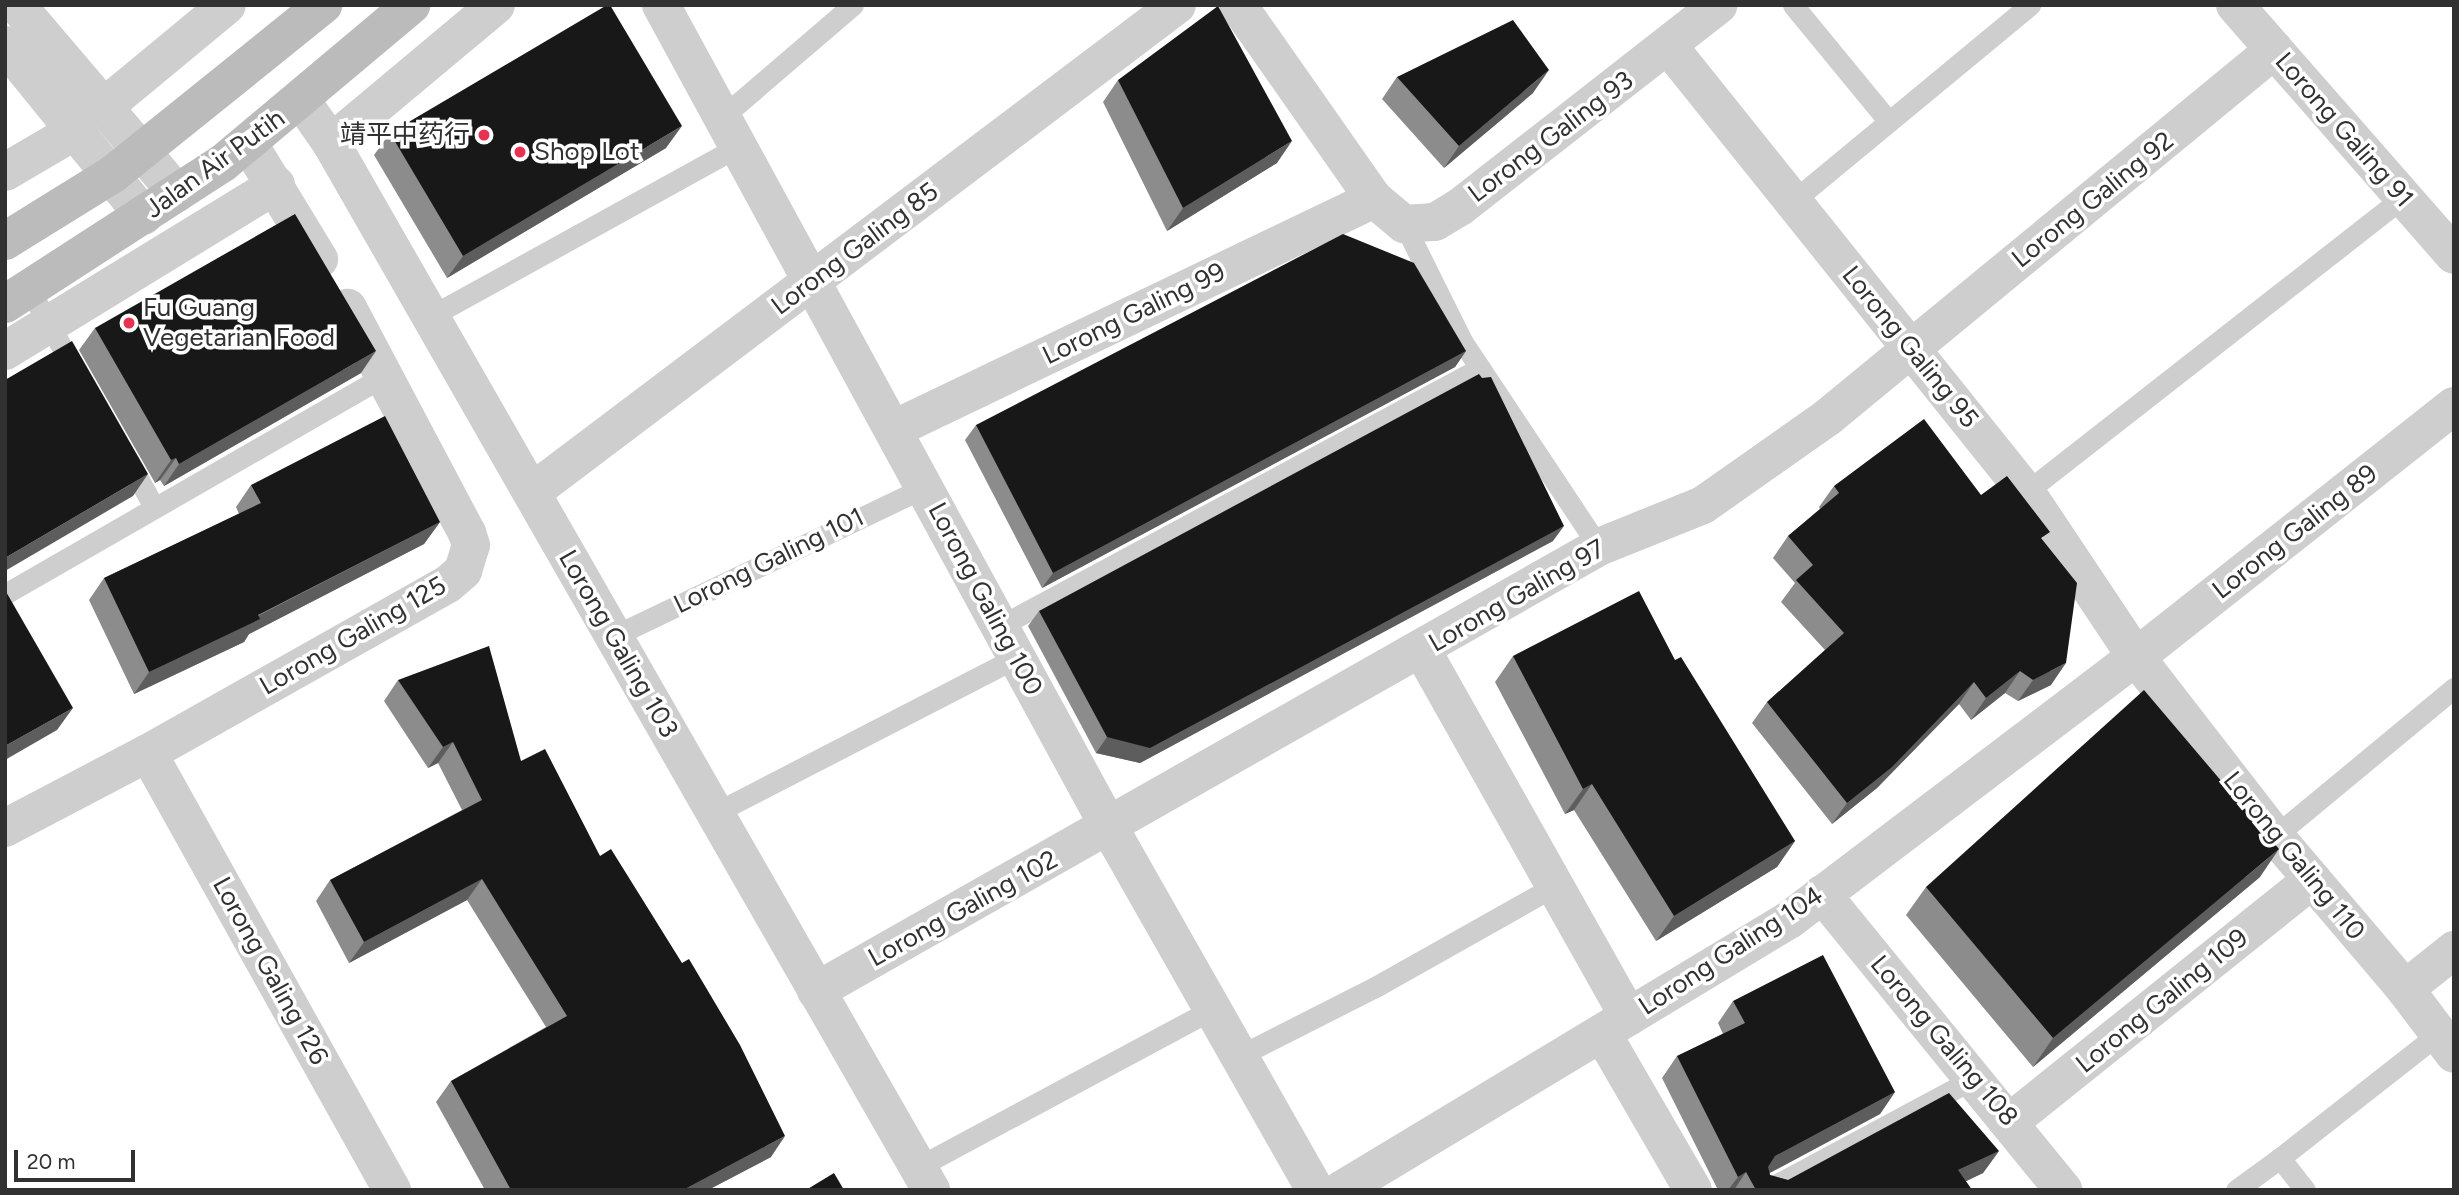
<!DOCTYPE html>
<html>
<head>
<meta charset="utf-8">
<style>
  body { margin:0 }
  #map { position:relative; width:2459px; height:1195px; overflow:hidden; background:#fff; font-family:Figtree,"Noto Sans SC",sans-serif }
  div>[style] { position:absolute }
  .lane>* { height:21px; margin:-10.5px; padding:0 10.5px; transform-origin:10.5px; border-radius:10.5px; background:#cecece }
  .street>* { height:38px; margin:-19px; padding:0 19px; transform-origin:19px; border-radius:19px; background:#cecece }
  .secondary>* { height:38px; margin:-19px; padding:0 19px; transform-origin:19px; border-radius:19px; background:#bbb }
  .wall>* { inset:0; background:#8c8c8c }
  .shaded-wall>* { inset:0; background:#5d5d5d }
  .building>* { inset:0; background:#181818 }
  .dots>* { width:19px; height:19px; translate:-50% -50%; box-sizing:border-box; border:4px solid #fff; border-radius:50% }
  span { translate:-50% -50%; white-space:nowrap; text-align:center; line-height:1.15; -webkit-text-stroke:7px #fff; paint-order:stroke }
  .street-label { font-size:26px; color:#313131 }
  .poi-label { font-size:26px; color:#313131 }
  .right { translate:-100% -50%; text-align:right }
  .left { translate:0 -50%; text-align:left }
  .frame { position:absolute; inset:0; border:7px solid #313131; pointer-events:none }
  .scale { position:absolute; left:14px; top:1150px; width:121px; height:32px; box-sizing:border-box; border:4px solid #313131; border-top:0; padding-left:9px; font-size:21px; line-height:24px; white-space:nowrap; color:#313131; -webkit-text-stroke:5px #fff; paint-order:stroke }
</style>
</head>
<body>
<div id="map">
  <div class="lane">
    <i style="left:1793px;top:5px;width:151px;rotate:50.6deg"></i>
    <i style="left:721px;top:118px;width:174px;rotate:-40.6deg"></i>
    <i style="left:1793px;top:201px;width:308px;rotate:-39.6deg"></i>
    <i style="left:1404px;top:224px;width:131px;rotate:63.6deg"></i>
    <i style="left:1462px;top:341px;width:247px;rotate:56.4deg"></i>
    <i style="left:29px;top:289px;width:95px;rotate:60.5deg"></i>
    <i style="left:431px;top:316px;width:350px;rotate:-28.9deg"></i>
    <i style="left:128px;top:460px;width:54px;rotate:61deg"></i>
    <i style="left:2026px;top:492px;width:479px;rotate:-38deg"></i>
    <i style="left:5px;top:594px;width:441px;rotate:-29.9deg"></i>
    <i style="left:1000px;top:626px;width:545px;rotate:-28.26deg"></i>
    <i style="left:614px;top:636px;width:345px;rotate:-25.6deg"></i>
    <i style="left:715px;top:813px;width:340px;rotate:-27.3deg"></i>
    <i style="left:2275px;top:836px;width:232px;rotate:-39.6deg"></i>
    <i style="left:1239px;top:1056px;width:155px;rotate:-26.9deg"></i>
    <i style="left:1377px;top:986px;width:202px;rotate:-29.4deg"></i>
    <i style="left:918px;top:1167px;width:335px;rotate:-28.2deg"></i>
    <i style="left:1766px;top:1190px;width:237px;rotate:-28.2deg"></i>
    <i style="left:2236px;top:1190px;width:54px;rotate:-36deg"></i>
    <i style="left:2305px;top:1190px;width:41px;rotate:-128deg"></i>
    <i style="left:2280px;top:1158px;width:201px;rotate:-38.1deg"></i>
  </div>
  <div class="street">
    <i style="left:17px;top:5px;width:247px;rotate:49.6deg"></i>
    <i style="left:661px;top:5px;width:936px;rotate:61.41deg"></i>
    <i style="left:1109px;top:827px;width:417px;rotate:60.4deg"></i>
    <i style="left:1238px;top:5px;width:237px;rotate:55deg"></i>
    <i style="left:1374px;top:199px;width:39px;rotate:40deg"></i>
    <i style="left:1404px;top:224px;width:31px;rotate:-4deg"></i>
    <i style="left:1435px;top:222px;width:29px;rotate:-31deg"></i>
    <i style="left:1460px;top:207px;width:328px;rotate:-38deg"></i>
    <i style="left:2235px;top:5px;width:332px;rotate:48.8deg"></i>
    <i style="left:5px;top:45px;width:220px;rotate:50.9deg"></i>
    <i style="left:1670px;top:48px;width:569px;rotate:51.28deg"></i>
    <i style="left:2026px;top:492px;width:198px;rotate:56.3deg"></i>
    <i style="left:2136px;top:657px;width:227px;rotate:52.2deg"></i>
    <i style="left:2275px;top:836px;width:201px;rotate:49.6deg"></i>
    <i style="left:2405px;top:989px;width:81px;rotate:53deg"></i>
    <i style="left:301px;top:100px;width:52px;rotate:55.1deg"></i>
    <i style="left:331px;top:143px;width:1207px;rotate:60.18deg"></i>
    <i style="left:105px;top:106px;width:158px;rotate:-39.6deg"></i>
    <i style="left:331px;top:143px;width:215px;rotate:-39.9deg"></i>
    <i style="left:249px;top:144px;width:135px;rotate:58.7deg"></i>
    <i style="left:5px;top:172px;width:83px;rotate:-30.3deg"></i>
    <i style="left:5px;top:351px;width:318px;rotate:-31.5deg"></i>
    <i style="left:894px;top:429px;width:532px;rotate:-25.6deg"></i>
    <i style="left:532px;top:492px;width:808px;rotate:-37.05deg"></i>
    <i style="left:1422px;top:650px;width:421px;rotate:60.6deg"></i>
    <i style="left:148px;top:753px;width:501px;rotate:60.82deg"></i>
    <i style="left:5px;top:828px;width:161px;rotate:-27.7deg"></i>
    <i style="left:148px;top:753px;width:344px;rotate:-29.4deg"></i>
    <i style="left:448px;top:584px;width:20px;rotate:-41deg"></i>
    <i style="left:463px;top:571px;width:27px;rotate:-73deg"></i>
    <i style="left:471px;top:545px;width:13px;rotate:-108deg"></i>
    <i style="left:467px;top:533px;width:255px;rotate:-117.9deg"></i>
    <i style="left:1822px;top:894px;width:382px;rotate:50.8deg"></i>
    <i style="left:2405px;top:989px;width:63px;rotate:-38.5deg"></i>
    <i style="left:816px;top:991px;width:900px;rotate:-29.56deg"></i>
    <i style="left:1599px;top:547px;width:112px;rotate:-22deg"></i>
    <i style="left:1703px;top:505px;width:153px;rotate:-35.1deg"></i>
    <i style="left:1828px;top:417px;width:578px;rotate:-39.45deg"></i>
    <i style="left:1602px;top:1033px;width:181px;rotate:59.9deg"></i>
    <i style="left:2011px;top:1121px;width:386px;rotate:-38.7deg"></i>
    <i style="left:1341px;top:1190px;width:523px;rotate:-31.08deg"></i>
    <i style="left:1789px;top:920px;width:435px;rotate:-37.2deg"></i>
    <i style="left:2136px;top:657px;width:405px;rotate:-38.3deg"></i>
  </div>
  <div class="secondary">
    <i style="left:5px;top:241px;width:127px;rotate:-31.8deg"></i>
    <i style="left:113px;top:174px;width:270px;rotate:-38.8deg"></i>
    <i style="left:5px;top:304px;width:260px;rotate:-32.9deg"></i>
    <i style="left:223px;top:163px;width:246px;rotate:-40deg"></i>
  </div>
  <div class="wall">
    <i style="clip-path:polygon(1397px 77px,1533px 93px,1444px 168px,1382px 99px)"></i>
    <i style="clip-path:polygon(1118px 80px,1277px 163px,1167px 231px,1103px 102px)"></i>
    <i style="clip-path:polygon(390px 133px,666px 148px,447px 278px,374px 155px)"></i>
    <i style="clip-path:polygon(95px 328px,361px 373px,164px 486px,160px 480px,155px 483px,79px 350px)"></i>
    <i style="clip-path:polygon(1466px 351px,1455px 367px,1042px 588px,965px 440px,976px 425px)"></i>
    <i style="clip-path:polygon(251px 485px,440px 522px,424px 544px,249px 634px,244px 642px,134px 694px,89px 600px,104px 578px,239px 514px,236px 507px)"></i>
    <i style="clip-path:polygon(1834px 486px,1981px 495px,2043px 541px,2051px 685px,2018px 701px,2005px 693px,1971px 720px,1959px 704px,1877px 788px,1832px 824px,1752px 723px,1767px 702px,1825px 650px,1781px 602px,1795px 583px,1773px 558px,1788px 536px,1820px 509px,1819px 507px)"></i>
    <i style="clip-path:polygon(1553px 541px,1140px 763px,1096px 753px,1028px 626px,1039px 611px)"></i>
    <i style="clip-path:polygon(1513px 656px,1675px 660px,1795px 841px,1777px 867px,1656px 941px,1574px 810px,1565px 814px,1495px 682px)"></i>
    <i style="clip-path:polygon(398px 680px,521px 761px,600px 856px,771px 1157px,708px 1190px,485px 1190px,436px 1102px,451px 1081px,546px 1027px,467px 900px,349px 963px,316px 901px,330px 880px,462px 810px,438px 763px,428px 768px,384px 701px)"></i>
    <i style="clip-path:polygon(2260px 877px,2033px 1067px,1906px 915px,1926px 887px)"></i>
    <i style="clip-path:polygon(1733px 1001px,1895px 1092px,1880px 1114px,1770px 1173px,1770px 1175px,1788px 1180px,1999px 1151px,1983px 1173px,1966px 1181px,1972px 1190px,1718px 1190px,1662px 1078px,1677px 1056px,1723px 1034px,1718px 1023px)"></i>
  </div>
  <div class="shaded-wall">
    <i style="clip-path:polygon(1549px 70px,1533px 93px,1444px 168px,1459px 146px)"></i>
    <i style="clip-path:polygon(682px 126px,666px 148px,447px 278px,463px 256px)"></i>
    <i style="clip-path:polygon(1292px 141px,1277px 163px,1167px 231px,1183px 208px)"></i>
    <i style="clip-path:polygon(376px 351px,361px 373px,164px 486px,179px 464px)"></i>
    <i style="clip-path:polygon(1466px 351px,1455px 367px,1042px 588px,1053px 573px)"></i>
    <i style="clip-path:polygon(176px 458px,160px 480px,155px 483px,171px 460px)"></i>
    <i style="clip-path:polygon(148px 474px,133px 496px,5px 571px,5px 558px)"></i>
    <i style="clip-path:polygon(440px 522px,424px 544px,249px 634px,244px 642px,134px 694px,149px 672px)"></i>
    <i style="clip-path:polygon(1564px 526px,1553px 541px,1140px 763px,1096px 753px,1107px 737px)"></i>
    <i style="clip-path:polygon(2066px 663px,2051px 685px,2018px 701px,2033px 680px)"></i>
    <i style="clip-path:polygon(2020px 671px,2005px 693px,1971px 720px,1986px 698px)"></i>
    <i style="clip-path:polygon(1974px 682px,1959px 704px,1877px 788px,1832px 824px,1847px 803px)"></i>
    <i style="clip-path:polygon(73px 708px,57px 730px,5px 760px,5px 746px)"></i>
    <i style="clip-path:polygon(453px 742px,438px 763px,428px 768px,443px 747px)"></i>
    <i style="clip-path:polygon(1592px 784px,1574px 810px,1565px 814px,1583px 789px)"></i>
    <i style="clip-path:polygon(1795px 841px,1777px 867px,1656px 941px,1674px 916px)"></i>
    <i style="clip-path:polygon(2279px 849px,2260px 877px,2033px 1067px,2053px 1038px)"></i>
    <i style="clip-path:polygon(482px 879px,467px 900px,349px 963px,364px 942px)"></i>
    <i style="clip-path:polygon(1895px 1092px,1880px 1114px,1760px 1178px,1775px 1156px)"></i>
    <i style="clip-path:polygon(785px 1136px,771px 1157px,708px 1190px,683px 1190px)"></i>
    <i style="clip-path:polygon(1999px 1151px,1983px 1173px,1948px 1190px,1958px 1170px)"></i>
    <i style="clip-path:polygon(1746px 1172px,1734px 1190px,1728px 1190px,1738px 1177px)"></i>
  </div>
  <div class="building">
    <i style="clip-path:polygon(607px 5px,610px 5px,682px 126px,463px 256px,390px 133px)"></i>
    <i style="clip-path:polygon(1218px 6px,1292px 141px,1183px 208px,1118px 80px)"></i>
    <i style="clip-path:polygon(1513px 20px,1549px 70px,1459px 146px,1397px 77px)"></i>
    <i style="clip-path:polygon(295px 214px,376px 351px,179px 464px,176px 458px,171px 460px,95px 328px)"></i>
    <i style="clip-path:polygon(1343px 234px,1414px 263px,1466px 351px,1053px 573px,976px 425px)"></i>
    <i style="clip-path:polygon(72px 341px,148px 474px,5px 558px,5px 380px)"></i>
    <i style="clip-path:polygon(1479px 374px,1482px 378px,1491px 377px,1564px 526px,1150px 748px,1107px 737px,1039px 611px)"></i>
    <i style="clip-path:polygon(385px 416px,440px 522px,258px 615px,260px 619px,149px 672px,104px 578px,261px 503px,251px 485px)"></i>
    <i style="clip-path:polygon(1924px 419px,1981px 495px,2007px 476px,2050px 532px,2041px 538px,2077px 583px,2066px 663px,2033px 680px,2020px 671px,1986px 698px,1974px 682px,1892px 767px,1847px 803px,1767px 702px,1844px 633px,1796px 580px,1813px 565px,1788px 536px,1839px 493px,1834px 486px)"></i>
    <i style="clip-path:polygon(5px 590px,73px 708px,5px 746px)"></i>
    <i style="clip-path:polygon(1639px 591px,1675px 660px,1681px 657px,1795px 841px,1674px 916px,1592px 784px,1583px 789px,1513px 656px)"></i>
    <i style="clip-path:polygon(489px 646px,521px 761px,545px 749px,600px 856px,611px 849px,682px 963px,689px 959px,740px 1045px,785px 1136px,683px 1190px,511px 1190px,451px 1081px,567px 1016px,482px 879px,364px 942px,330px 880px,482px 800px,453px 742px,443px 747px,398px 680px)"></i>
    <i style="clip-path:polygon(2144px 690px,2279px 849px,2053px 1038px,1926px 887px)"></i>
    <i style="clip-path:polygon(1823px 955px,1895px 1092px,1775px 1156px,1768px 1167px,1770px 1175px,1788px 1180px,1949px 1093px,1999px 1151px,1958px 1170px,1972px 1190px,1756px 1190px,1746px 1172px,1738px 1177px,1677px 1056px,1745px 1023px,1733px 1001px)"></i>
    <i style="clip-path:polygon(834px 1173px,844px 1190px,806px 1190px)"></i>
  </div>
  <div class="dots">
    <i style="left:484px;top:135px;background:#e73350"></i>
    <i style="left:520px;top:152px;background:#e73350"></i>
    <i style="left:129px;top:323px;background:#e73350"></i>
  </div>
  <div class="street-label">
    <span style="left:2344px;top:130px;rotate:49deg">Lorong Galing 91</span>
    <span style="left:1551px;top:137px;rotate:-37deg">Lorong Galing 93</span>
    <span style="left:215px;top:164px;rotate:-36deg">Jalan Air Putih</span>
    <span style="left:2093px;top:200px;rotate:-39deg">Lorong Galing 92</span>
    <span style="left:855px;top:249px;rotate:-37deg">Lorong Galing 85</span>
    <span style="left:1134px;top:314px;rotate:-26deg">Lorong Galing 99</span>
    <span style="left:1910px;top:347px;rotate:51deg">Lorong Galing 95</span>
    <span style="left:2295px;top:532px;rotate:-38deg">Lorong Galing 89</span>
    <span style="left:769px;top:561px;rotate:-26deg">Lorong Galing 101</span>
    <span style="left:1517px;top:596px;rotate:-30deg">Lorong Galing 97</span>
    <span style="left:985px;top:599px;rotate:62deg">Lorong Galing 100</span>
    <span style="left:353px;top:636px;rotate:-30deg">Lorong Galing 125</span>
    <span style="left:618px;top:644px;rotate:60deg">Lorong Galing 103</span>
    <span style="left:2294px;top:856px;rotate:51deg">Lorong Galing 110</span>
    <span style="left:963px;top:909px;rotate:-29deg">Lorong Galing 102</span>
    <span style="left:1731px;top:951px;rotate:-33deg">Lorong Galing 104</span>
    <span style="left:270px;top:971px;rotate:61deg">Lorong Galing 126</span>
    <span style="left:2162px;top:1001px;rotate:-39deg">Lorong Galing 109</span>
    <span style="left:1944px;top:1041px;rotate:50deg">Lorong Galing 108</span>
  </div>
  <div class="poi-label">
    <span class="right" style="left:470px;top:135px">靖平中药行</span>
    <span class="left" style="left:534px;top:152px">Shop Lot</span>
    <span class="left" style="left:143px;top:323px">Fu Guang<br>Vegetarian Food</span>
  </div>
  <div class="frame"></div>
  <div class="scale">20 m</div>
</div>
</body>
</html>
